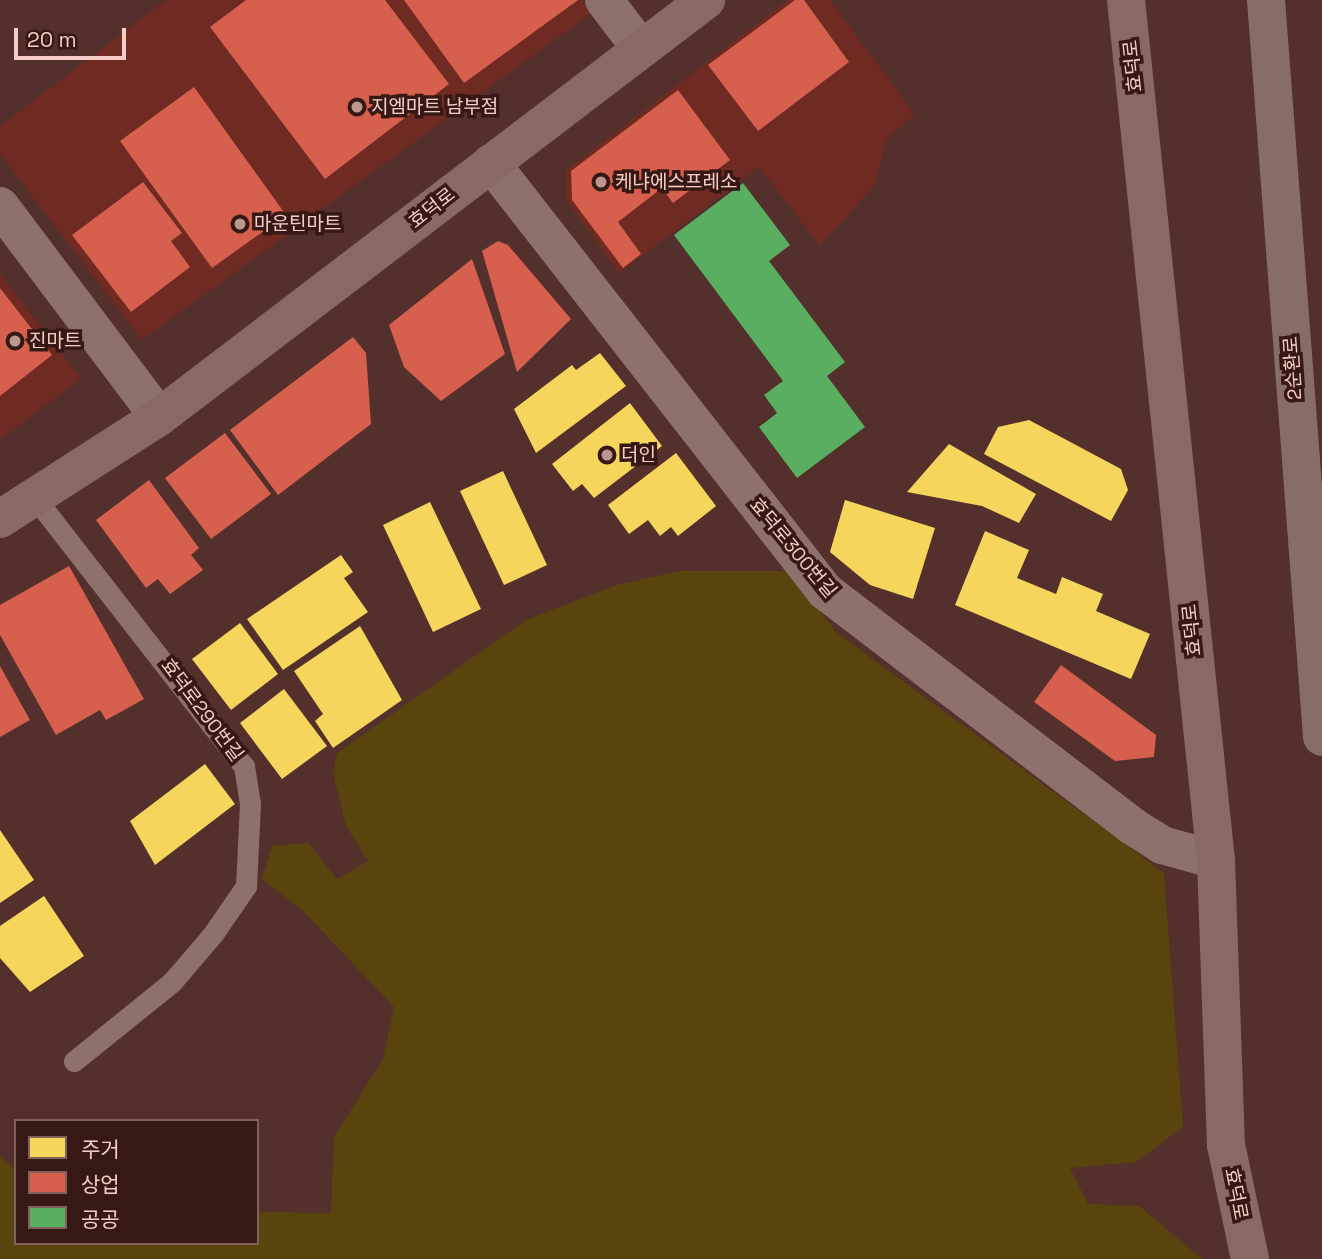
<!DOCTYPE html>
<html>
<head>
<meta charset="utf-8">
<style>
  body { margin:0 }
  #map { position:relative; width:1322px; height:1259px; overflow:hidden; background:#53302c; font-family:"Space Grotesk","Noto Sans KR",sans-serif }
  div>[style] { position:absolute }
  .built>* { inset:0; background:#6f2b22 }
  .green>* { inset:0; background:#59440e }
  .homes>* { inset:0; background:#f6d55c }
  .shops>* { inset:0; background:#d6604d }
  .public>* { inset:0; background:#5aae61 }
  .lane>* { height:21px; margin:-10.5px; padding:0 10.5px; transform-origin:10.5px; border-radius:10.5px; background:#8e716d }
  .street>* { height:38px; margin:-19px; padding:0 19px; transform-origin:19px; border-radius:19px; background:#8e716d }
  .secondary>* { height:38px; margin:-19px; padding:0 19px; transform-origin:19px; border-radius:19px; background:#896964 }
  .highway>* { height:38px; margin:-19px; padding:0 19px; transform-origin:19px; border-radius:19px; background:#876c69 }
  .dots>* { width:19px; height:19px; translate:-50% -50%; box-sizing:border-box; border:4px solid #361914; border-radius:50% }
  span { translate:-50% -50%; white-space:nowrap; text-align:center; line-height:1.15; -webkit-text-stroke:7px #361914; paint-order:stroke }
  .street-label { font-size:19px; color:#f6cdc6 }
  .poi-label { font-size:19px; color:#f6cdc6 }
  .left { translate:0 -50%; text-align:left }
  .legend { position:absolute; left:14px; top:1119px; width:245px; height:126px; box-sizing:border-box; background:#361914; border:2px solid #83615b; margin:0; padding:9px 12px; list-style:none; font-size:21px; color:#f6cdc6 }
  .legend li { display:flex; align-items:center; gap:14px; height:35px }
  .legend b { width:35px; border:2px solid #83615b }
  .scale { position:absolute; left:14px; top:28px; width:112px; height:32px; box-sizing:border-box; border:4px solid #f6cdc6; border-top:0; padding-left:9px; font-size:21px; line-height:24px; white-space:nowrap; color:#f6cdc6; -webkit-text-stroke:5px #361914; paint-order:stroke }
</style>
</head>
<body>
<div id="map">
  <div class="built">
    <i style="clip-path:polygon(166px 0,583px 0,592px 13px,142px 340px,0 154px,0 126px)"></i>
    <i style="clip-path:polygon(788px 0,830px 0,915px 114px,887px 139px,874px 186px,820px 246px,759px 167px,619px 273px,565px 199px,566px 170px)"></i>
    <i style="clip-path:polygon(0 273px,81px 379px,0 440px)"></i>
  </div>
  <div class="green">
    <i style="clip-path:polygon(680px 571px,789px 571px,836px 632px,1164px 873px,1183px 1127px,1136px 1162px,1070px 1168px,1088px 1204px,1139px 1206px,1202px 1259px,0 1259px,0 1156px,16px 1170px,16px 1243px,257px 1243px,257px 1212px,331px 1213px,334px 1137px,383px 1059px,394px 1007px,303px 911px,262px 879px,272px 846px,308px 843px,337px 879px,368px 861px,346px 826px,333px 773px,337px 753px,526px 620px,617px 585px)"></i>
  </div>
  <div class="homes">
    <i style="clip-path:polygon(600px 353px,626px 386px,536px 453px,514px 409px,572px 365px,576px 370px)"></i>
    <i style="clip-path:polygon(630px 403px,662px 446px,594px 498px,582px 484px,573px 491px,552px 464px)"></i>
    <i style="clip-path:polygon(1029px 420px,1121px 469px,1128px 490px,1111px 521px,984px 454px,998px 427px)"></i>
    <i style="clip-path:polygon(949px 444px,1036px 494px,1019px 523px,982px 506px,907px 492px)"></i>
    <i style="clip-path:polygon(676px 453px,716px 506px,678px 536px,671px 527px,660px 536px,648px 520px,629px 534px,608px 505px)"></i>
    <i style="clip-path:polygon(503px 471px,547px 565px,504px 585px,460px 491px)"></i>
    <i style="clip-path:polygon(845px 500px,935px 528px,913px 599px,870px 585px,830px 552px)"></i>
    <i style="clip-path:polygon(430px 502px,481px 609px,433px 632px,383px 525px)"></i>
    <i style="clip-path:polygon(985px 531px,1029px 550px,1017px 578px,1056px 594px,1062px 577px,1103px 594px,1096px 611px,1150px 634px,1131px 679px,955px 605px)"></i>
    <i style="clip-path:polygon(341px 555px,353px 572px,344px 578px,368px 612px,283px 670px,247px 619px)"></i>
    <i style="clip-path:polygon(240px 623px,278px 674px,231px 710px,192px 659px)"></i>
    <i style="clip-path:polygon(360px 626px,402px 700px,333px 748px,315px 721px,323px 714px,294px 671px)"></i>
    <i style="clip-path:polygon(284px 689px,327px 746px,282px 779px,240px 723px)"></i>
    <i style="clip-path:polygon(205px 764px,235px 804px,155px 865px,130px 821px)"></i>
    <i style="clip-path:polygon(0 830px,34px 880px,0 903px)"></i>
    <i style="clip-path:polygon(44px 896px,84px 956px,30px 992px,0 958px,0 926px)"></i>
  </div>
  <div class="shops">
    <i style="clip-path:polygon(246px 0,385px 0,449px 84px,325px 179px,210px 27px)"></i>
    <i style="clip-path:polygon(404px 0,578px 0,464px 83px)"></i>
    <i style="clip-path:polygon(795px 0,804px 0,849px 62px,758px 131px,708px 65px)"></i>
    <i style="clip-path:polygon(194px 87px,286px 215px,212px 268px,120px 141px)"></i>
    <i style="clip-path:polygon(678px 90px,730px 160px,673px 203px,662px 188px,618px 222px,641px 254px,623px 268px,572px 200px,571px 171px)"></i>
    <i style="clip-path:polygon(143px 182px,182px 233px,171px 241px,190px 267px,131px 312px,72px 235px)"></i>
    <i style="clip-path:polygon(498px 241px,508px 245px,571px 319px,517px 372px,482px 251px)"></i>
    <i style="clip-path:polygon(472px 259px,505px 354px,441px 401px,404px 367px,389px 325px)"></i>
    <i style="clip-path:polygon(0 288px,52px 355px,0 396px)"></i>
    <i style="clip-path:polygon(353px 337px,366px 353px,371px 424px,278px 495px,230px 430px)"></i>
    <i style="clip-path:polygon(225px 433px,271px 494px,211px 539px,165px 478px)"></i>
    <i style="clip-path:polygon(149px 480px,199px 548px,191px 555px,203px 570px,170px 594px,158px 579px,146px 588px,96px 520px)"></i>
    <i style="clip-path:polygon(69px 566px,144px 699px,106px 720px,100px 710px,56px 735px,0 635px,0 605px)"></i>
    <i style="clip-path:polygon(1061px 665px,1156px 735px,1154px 757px,1115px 761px,1034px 702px)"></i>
    <i style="clip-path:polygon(0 666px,30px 720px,0 737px)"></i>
  </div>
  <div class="public">
    <i style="clip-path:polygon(743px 183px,790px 245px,769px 261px,845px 362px,827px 376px,865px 427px,797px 478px,759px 427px,777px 413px,764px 395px,783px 381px,674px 235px)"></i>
  </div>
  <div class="lane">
    <i style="left:35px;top:498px;width:340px;rotate:52.1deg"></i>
    <i style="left:244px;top:766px;width:38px;rotate:81deg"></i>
    <i style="left:250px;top:804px;width:82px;rotate:92.8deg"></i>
    <i style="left:246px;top:886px;width:58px;rotate:124.5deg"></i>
    <i style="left:213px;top:934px;width:63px;rotate:130.5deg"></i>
    <i style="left:172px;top:982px;width:126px;rotate:141.1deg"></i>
  </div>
  <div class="street">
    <i style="left:604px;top:0;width:61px;rotate:52.9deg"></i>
    <i style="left:491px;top:163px;width:543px;rotate:52.03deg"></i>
    <i style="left:825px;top:591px;width:387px;rotate:37.4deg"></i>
    <i style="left:1132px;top:826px;width:36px;rotate:32deg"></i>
    <i style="left:1162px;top:845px;width:56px;rotate:15.5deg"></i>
    <i style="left:0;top:206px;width:264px;rotate:53deg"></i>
  </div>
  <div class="secondary">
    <i style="left:1126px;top:0;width:865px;rotate:84.03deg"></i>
    <i style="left:1216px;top:860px;width:285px;rotate:88deg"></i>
    <i style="left:1226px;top:1145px;width:116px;rotate:78.1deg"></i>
    <i style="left:0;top:519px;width:189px;rotate:-32.7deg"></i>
    <i style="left:159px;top:417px;width:688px;rotate:-37.32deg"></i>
  </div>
  <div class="highway">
    <i style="left:1266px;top:0;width:739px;rotate:85.65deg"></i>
  </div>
  <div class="dots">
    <i style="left:357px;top:107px;background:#bd9690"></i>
    <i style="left:601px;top:182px;background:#bd9690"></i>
    <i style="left:240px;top:224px;background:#bd9690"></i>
    <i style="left:15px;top:341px;background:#bd9690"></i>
    <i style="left:607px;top:455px;background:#bd9690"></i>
  </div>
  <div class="street-label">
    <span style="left:1133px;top:66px;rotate:-96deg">효덕로</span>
    <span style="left:432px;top:208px;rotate:-38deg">효덕로</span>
    <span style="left:1293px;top:368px;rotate:-94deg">2순환로</span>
    <span style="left:793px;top:548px;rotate:50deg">효덕로300번길</span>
    <span style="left:1192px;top:630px;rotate:-96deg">효덕로</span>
    <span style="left:202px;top:710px;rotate:53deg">효덕로290번길</span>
    <span style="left:1236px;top:1194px;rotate:79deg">효덕로</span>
  </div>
  <div class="poi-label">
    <span class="left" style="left:371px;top:107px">지엠마트 남부점</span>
    <span class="left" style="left:615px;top:182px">케냐에스프레소</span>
    <span class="left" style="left:254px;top:224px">마운틴마트</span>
    <span class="left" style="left:29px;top:341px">진마트</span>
    <span class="left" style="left:621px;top:455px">더인</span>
  </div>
  <ul class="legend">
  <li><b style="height:19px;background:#f6d55c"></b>주거</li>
  <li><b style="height:19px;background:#d6604d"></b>상업</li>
  <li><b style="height:19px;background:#5aae61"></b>공공</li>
  </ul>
  <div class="scale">20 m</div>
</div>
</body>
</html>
